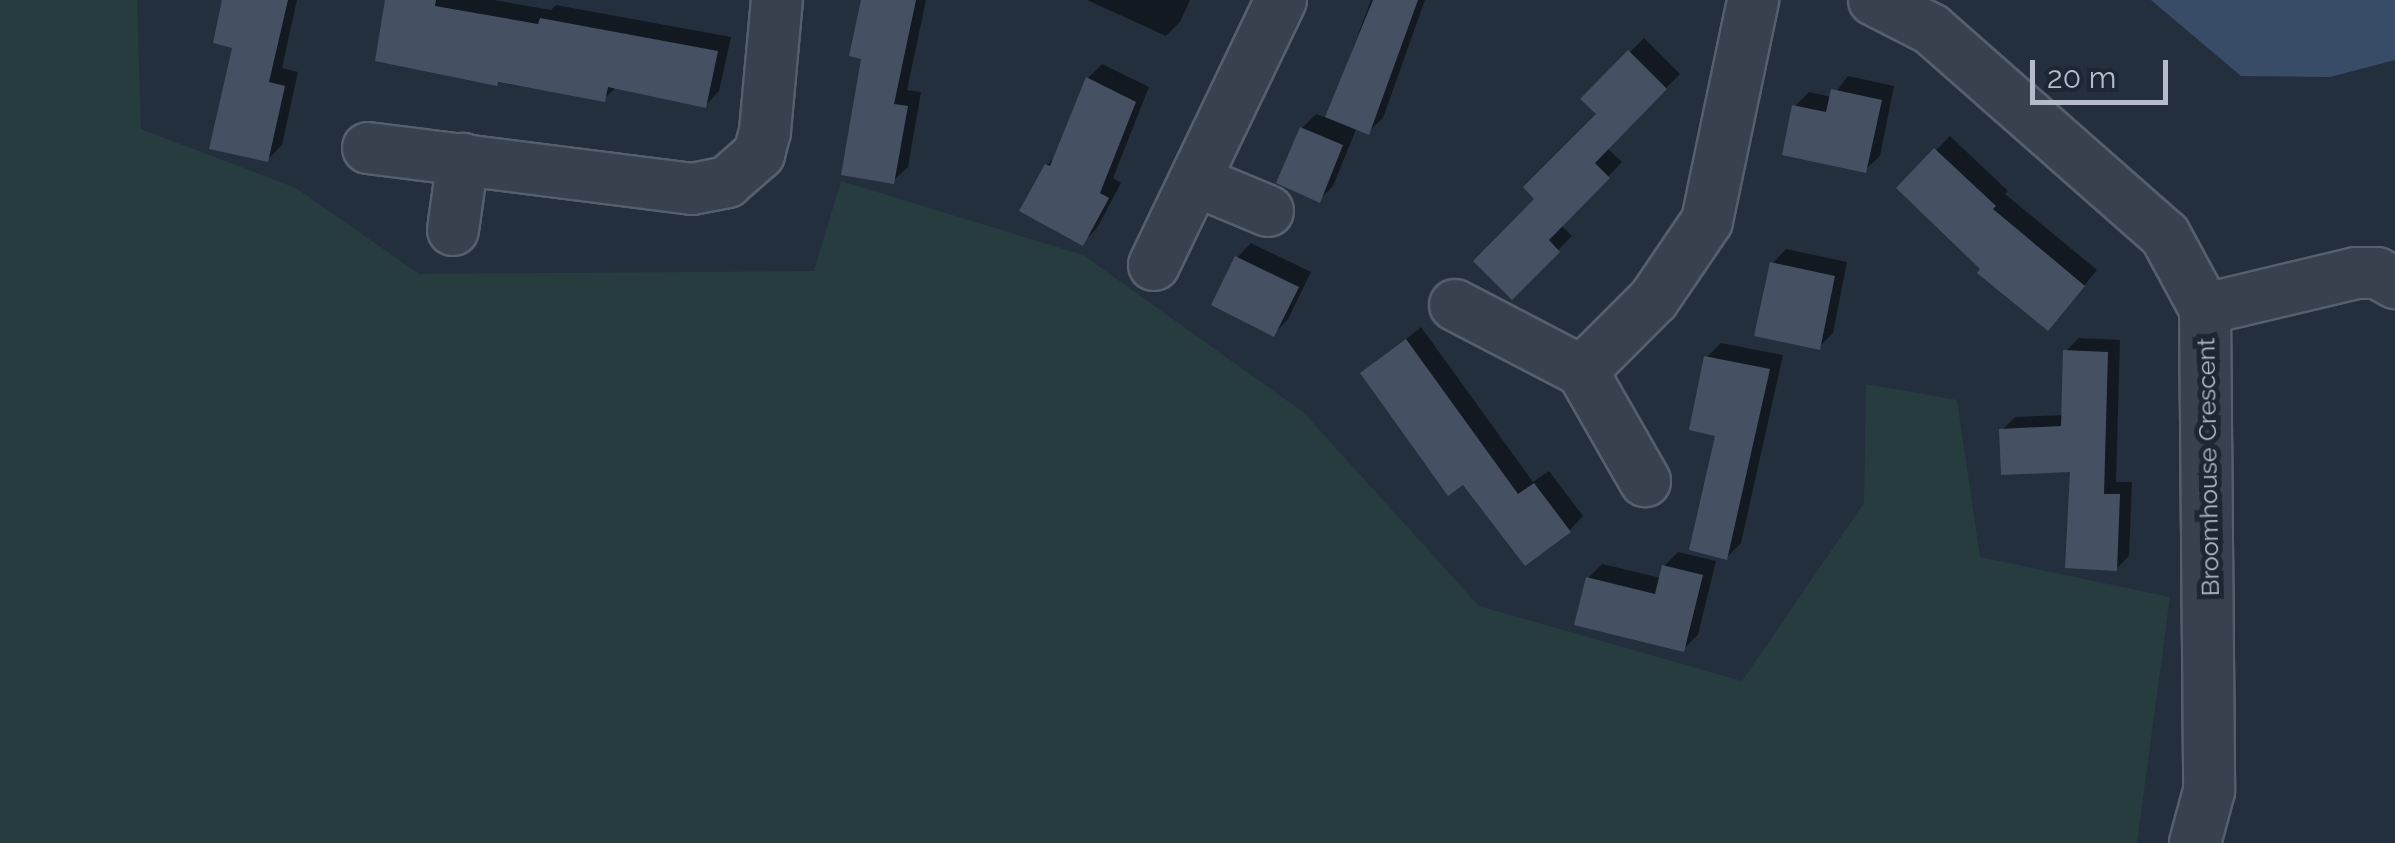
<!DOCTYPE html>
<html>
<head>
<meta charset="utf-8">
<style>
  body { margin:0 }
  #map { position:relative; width:2395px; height:843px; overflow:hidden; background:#242f3e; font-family:Raleway,sans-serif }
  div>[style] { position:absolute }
  .green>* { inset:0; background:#263c3f }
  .water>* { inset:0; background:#394c67 }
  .shadow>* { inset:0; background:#0007 }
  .building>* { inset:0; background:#455162 }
  .roads { filter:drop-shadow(2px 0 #565f6c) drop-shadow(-2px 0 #565f6c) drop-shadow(0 2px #565f6c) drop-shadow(0 -2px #565f6c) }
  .minor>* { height:50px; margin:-25px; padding:0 25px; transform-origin:25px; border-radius:25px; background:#38414e }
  span { translate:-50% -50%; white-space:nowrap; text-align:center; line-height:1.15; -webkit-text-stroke:10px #1d2633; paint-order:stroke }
  .street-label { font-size:25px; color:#b4bcc9 }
  .scale { position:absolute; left:2030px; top:60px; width:138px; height:45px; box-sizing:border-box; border:5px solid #b4bcc9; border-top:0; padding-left:12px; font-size:30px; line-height:35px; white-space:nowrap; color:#b4bcc9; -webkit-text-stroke:8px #1d2633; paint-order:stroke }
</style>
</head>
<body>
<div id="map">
  <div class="green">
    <i style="clip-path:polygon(0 0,137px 0,141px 129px,296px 188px,419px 274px,814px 271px,841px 181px,1083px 255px,1303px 412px,1479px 606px,1742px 681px,1864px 503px,1866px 384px,1957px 400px,1980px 557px,2170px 597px,2137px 843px,0 843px)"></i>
  </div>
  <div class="water">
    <i style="clip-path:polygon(2151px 0,2395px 0,2395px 60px,2330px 77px,2241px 76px)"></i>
  </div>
  <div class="shadow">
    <i style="clip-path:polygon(225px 0,297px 0,282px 68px,298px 72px,282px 145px,267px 160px)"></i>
    <i style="clip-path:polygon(388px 0,494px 0,551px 10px,556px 5px,731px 37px,719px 91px,705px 106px,617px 86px,604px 99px,449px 75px)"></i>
    <i style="clip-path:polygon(863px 0,926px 0,907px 90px,921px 92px,908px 167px,893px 181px,864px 57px)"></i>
    <i style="clip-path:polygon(1087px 0,1190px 0,1180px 22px,1166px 36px)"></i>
    <i style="clip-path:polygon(1371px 0,1425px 0,1383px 118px,1368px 132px,1357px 127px,1333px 186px,1319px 200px,1302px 128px,1316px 114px,1327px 118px)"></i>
    <i style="clip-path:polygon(1644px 38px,1680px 74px,1607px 148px,1622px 162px,1561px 225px,1572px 236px,1512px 296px,1538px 199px,1599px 114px,1584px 99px)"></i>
    <i style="clip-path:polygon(1102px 64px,1149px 87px,1113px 178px,1121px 183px,1097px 228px,1083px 242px,1047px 165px,1058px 154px,1088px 78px)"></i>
    <i style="clip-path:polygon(1848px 76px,1894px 86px,1880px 156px,1865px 170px,1795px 106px,1809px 92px,1832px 97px)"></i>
    <i style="clip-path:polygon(1950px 136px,2008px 191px,2005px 194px,2097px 270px,2062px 313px,1984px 269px,1899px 188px)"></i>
    <i style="clip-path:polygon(1251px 243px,1311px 272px,1288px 319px,1274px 334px,1237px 258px)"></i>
    <i style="clip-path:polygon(1786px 249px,1847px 262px,1833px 333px,1819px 347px,1772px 264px)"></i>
    <i style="clip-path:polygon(1421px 327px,1533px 482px,1549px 471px,1583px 516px,1569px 531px,1464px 481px,1364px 373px)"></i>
    <i style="clip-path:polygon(2079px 338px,2120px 340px,2116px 482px,2132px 482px,2129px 556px,2116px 569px,2072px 469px,2002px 430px,2015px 417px,2064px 415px,2066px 351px)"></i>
    <i style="clip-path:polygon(1721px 343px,1783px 355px,1741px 543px,1726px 558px,1718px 434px,1707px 357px)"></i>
    <i style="clip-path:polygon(1678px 552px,1716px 561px,1698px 635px,1683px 649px,1588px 578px,1602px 564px,1661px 578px,1664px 566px)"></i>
  </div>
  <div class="building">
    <i style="clip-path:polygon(222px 0,288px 0,269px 82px,285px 86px,268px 162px,209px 149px,232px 48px,213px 43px)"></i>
    <i style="clip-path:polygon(385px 0,436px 0,435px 6px,538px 24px,540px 18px,718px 51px,706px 108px,608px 87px,605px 102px,498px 82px,497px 86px,375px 61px)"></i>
    <i style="clip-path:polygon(861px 0,916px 0,894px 104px,908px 106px,894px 184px,841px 175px,861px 59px,849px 56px)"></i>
    <i style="clip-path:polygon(1373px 0,1418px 0,1369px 135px,1325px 117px)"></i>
    <i style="clip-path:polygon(1628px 50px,1667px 89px,1595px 163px,1610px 178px,1549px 240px,1560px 252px,1512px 300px,1473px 261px,1534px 199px,1523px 187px,1596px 114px,1580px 99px)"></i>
    <i style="clip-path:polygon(1086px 77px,1136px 102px,1100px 193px,1109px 198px,1083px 246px,1019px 211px,1045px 164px,1050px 166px)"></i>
    <i style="clip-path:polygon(1831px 89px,1882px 100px,1866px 173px,1782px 155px,1792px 105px,1826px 112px)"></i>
    <i style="clip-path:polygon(1300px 127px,1343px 145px,1320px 203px,1276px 183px)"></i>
    <i style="clip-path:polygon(1934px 148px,1996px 206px,1993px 209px,2085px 286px,2048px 331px,1977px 273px,1980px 269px,1896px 188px)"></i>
    <i style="clip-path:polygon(1235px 256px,1299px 287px,1274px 337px,1211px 305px)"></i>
    <i style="clip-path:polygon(1770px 262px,1835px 276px,1820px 350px,1754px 336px)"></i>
    <i style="clip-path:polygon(1406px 339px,1518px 494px,1534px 483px,1571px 532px,1525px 566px,1463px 485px,1448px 496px,1360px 373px)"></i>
    <i style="clip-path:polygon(2063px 350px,2108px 352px,2104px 494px,2120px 494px,2117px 571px,2065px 568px,2070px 472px,2001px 475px,1999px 429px,2061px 426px)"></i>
    <i style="clip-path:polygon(1704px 356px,1770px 369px,1727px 560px,1689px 550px,1715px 436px,1689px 430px)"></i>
    <i style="clip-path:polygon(1662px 565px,1703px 575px,1684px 652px,1574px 625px,1586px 577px,1655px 594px)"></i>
  </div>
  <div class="roads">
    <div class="minor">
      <i style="left:1874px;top:0;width:64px;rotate:27deg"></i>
      <i style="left:1931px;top:29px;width:312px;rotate:41.4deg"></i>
      <i style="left:2165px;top:235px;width:84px;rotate:61.6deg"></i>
      <i style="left:2205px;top:309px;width:482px;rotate:89.5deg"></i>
      <i style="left:2209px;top:791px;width:54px;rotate:105.1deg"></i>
      <i style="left:368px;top:148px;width:327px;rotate:7.2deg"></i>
      <i style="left:692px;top:189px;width:36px;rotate:-11deg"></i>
      <i style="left:727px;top:182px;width:43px;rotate:-41.2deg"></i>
      <i style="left:759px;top:154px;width:24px;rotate:-75deg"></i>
      <i style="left:765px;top:131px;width:132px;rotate:-84.8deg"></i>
      <i style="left:1196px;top:181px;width:78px;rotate:22.6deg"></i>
      <i style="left:453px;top:230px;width:72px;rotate:-82deg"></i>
      <i style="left:1154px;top:265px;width:294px;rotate:-64.4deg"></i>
      <i style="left:1455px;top:305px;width:143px;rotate:27.5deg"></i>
      <i style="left:1582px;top:371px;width:127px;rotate:60.2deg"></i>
      <i style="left:2205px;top:309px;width:155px;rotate:-13.4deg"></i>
      <i style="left:2356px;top:273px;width:21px"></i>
      <i style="left:2377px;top:273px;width:21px;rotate:29deg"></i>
      <i style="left:1582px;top:371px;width:102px;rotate:-45deg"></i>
      <i style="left:1654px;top:299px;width:94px;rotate:-55.8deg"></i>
      <i style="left:1707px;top:221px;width:226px;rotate:-78.2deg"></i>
    </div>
  </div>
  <div class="street-label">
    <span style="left:2208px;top:467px;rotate:-91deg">Broomhouse Crescent</span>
  </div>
  <div class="scale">20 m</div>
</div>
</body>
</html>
